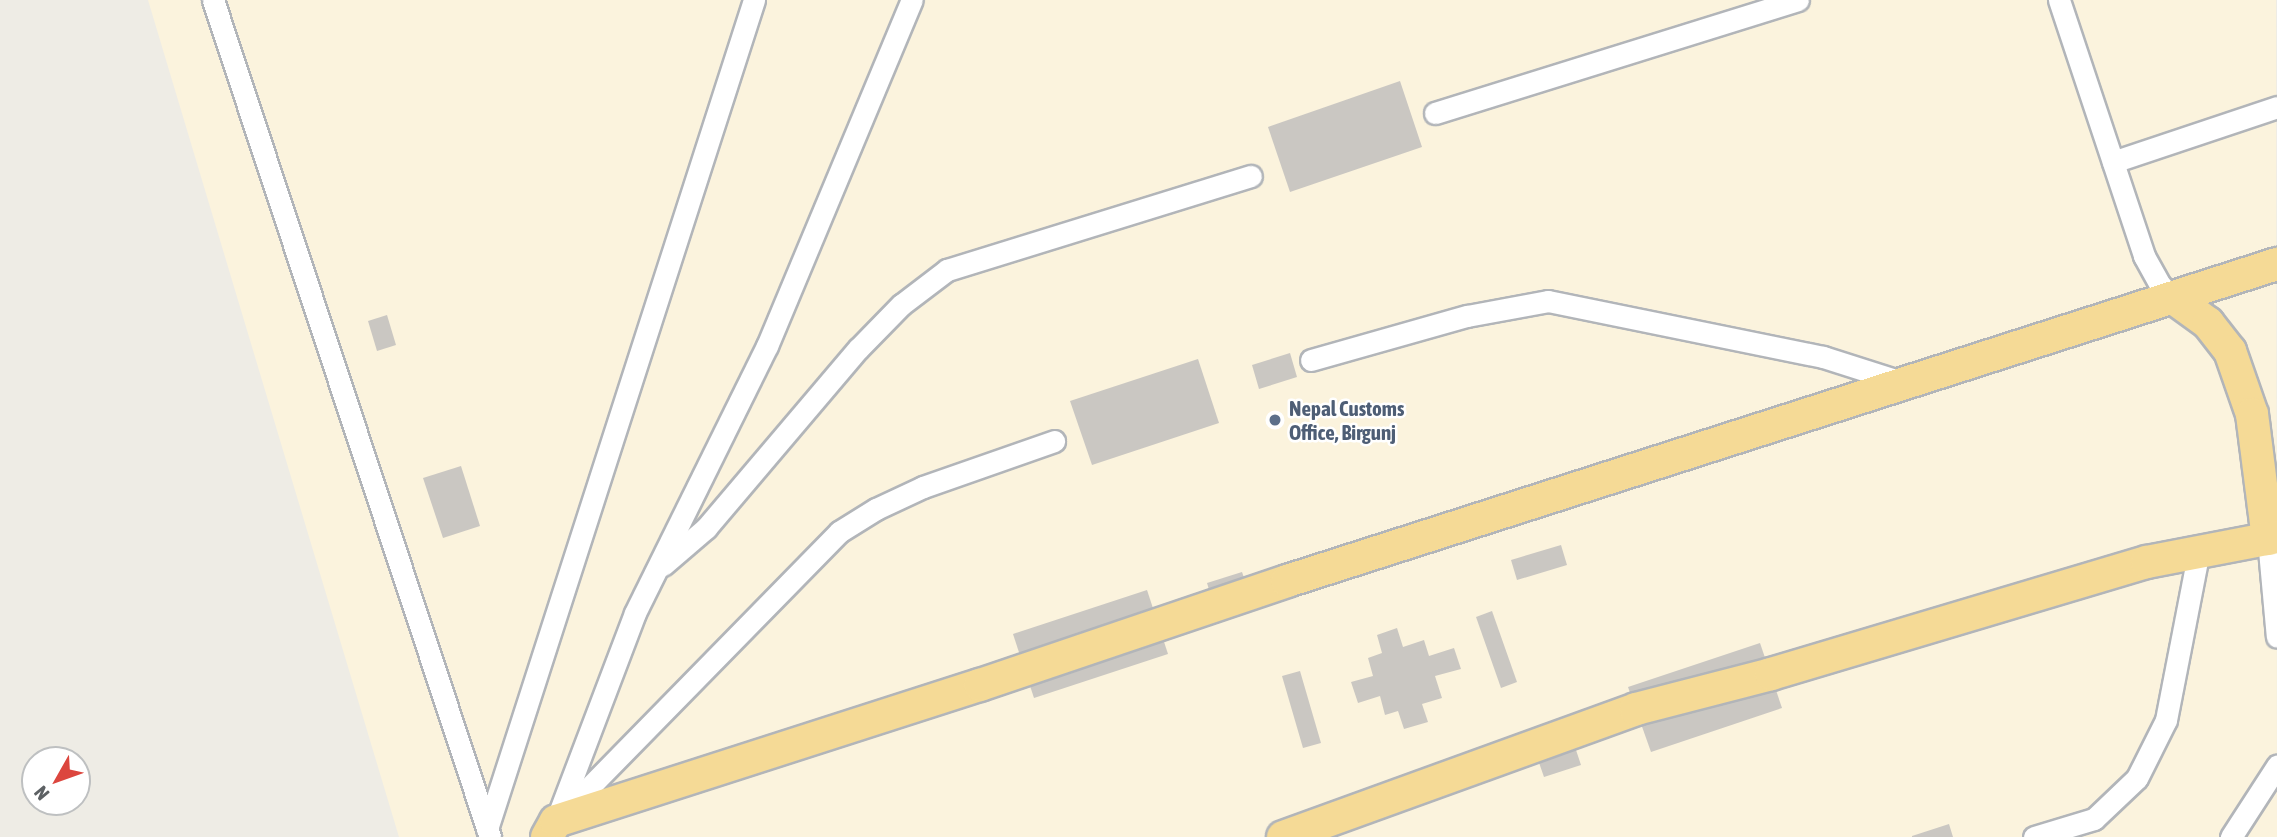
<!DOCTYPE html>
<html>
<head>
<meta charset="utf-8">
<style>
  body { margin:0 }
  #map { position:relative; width:2277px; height:837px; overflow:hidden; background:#eeece5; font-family:"Asap Condensed",sans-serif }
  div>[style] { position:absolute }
  .commercial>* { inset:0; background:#fbf3dd }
  .building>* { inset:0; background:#cac7c2 }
  .roads { filter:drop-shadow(2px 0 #b2b5b9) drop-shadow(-2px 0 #b2b5b9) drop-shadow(0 2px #b2b5b9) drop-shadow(0 -2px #b2b5b9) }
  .minor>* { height:21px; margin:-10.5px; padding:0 10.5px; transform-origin:10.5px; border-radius:10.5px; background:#fff }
  .highway>* { height:32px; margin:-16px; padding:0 16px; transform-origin:16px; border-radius:16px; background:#f5da96 }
  .dots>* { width:19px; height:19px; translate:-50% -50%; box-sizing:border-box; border:4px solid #fff; border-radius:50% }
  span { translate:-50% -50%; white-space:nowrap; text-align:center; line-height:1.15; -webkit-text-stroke:5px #fff; paint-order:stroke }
  .service-label { font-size:21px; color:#4e5e75; font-weight:700 }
  .left { translate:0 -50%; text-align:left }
  .north { position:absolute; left:21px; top:746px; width:70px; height:70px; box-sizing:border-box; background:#fff; border:2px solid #bec0c1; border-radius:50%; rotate:230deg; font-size:19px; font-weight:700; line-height:28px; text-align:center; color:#5d6164 }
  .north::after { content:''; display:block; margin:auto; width:24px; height:32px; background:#dc463e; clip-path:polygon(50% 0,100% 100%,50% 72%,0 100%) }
</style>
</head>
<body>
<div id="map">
  <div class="commercial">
    <i style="clip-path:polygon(148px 0,2276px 0,2277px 837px,399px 837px)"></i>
  </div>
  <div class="building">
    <i style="clip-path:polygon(1400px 81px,1422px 147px,1290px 192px,1268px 127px)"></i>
    <i style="clip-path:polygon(387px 315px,396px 345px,377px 351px,368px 321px)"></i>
    <i style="clip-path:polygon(1290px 353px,1297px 377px,1259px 389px,1252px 365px)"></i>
    <i style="clip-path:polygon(1198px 359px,1219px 423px,1092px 465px,1070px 401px)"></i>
    <i style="clip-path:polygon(461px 466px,480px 526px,443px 538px,423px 478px)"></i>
    <i style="clip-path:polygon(1561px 545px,1567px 565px,1517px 580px,1511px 560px)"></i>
    <i style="clip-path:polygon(1242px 572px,1250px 595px,1214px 606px,1207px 583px)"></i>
    <i style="clip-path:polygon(1147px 590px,1168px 654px,1034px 698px,1013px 634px)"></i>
    <i style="clip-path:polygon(1492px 611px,1517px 682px,1501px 688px,1476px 617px)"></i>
    <i style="clip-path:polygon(1397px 628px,1403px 647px,1424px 640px,1429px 656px,1454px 648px,1461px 669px,1435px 676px,1442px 698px,1422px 704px,1428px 722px,1404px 729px,1398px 711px,1385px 715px,1380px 696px,1358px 703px,1351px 682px,1373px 676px,1368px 658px,1382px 653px,1377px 635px)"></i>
    <i style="clip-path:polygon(1760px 643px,1782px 708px,1651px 752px,1628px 687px)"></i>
    <i style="clip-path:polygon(1300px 671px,1321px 743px,1303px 748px,1282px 676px)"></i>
    <i style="clip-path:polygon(1573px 741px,1581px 765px,1544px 777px,1536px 754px)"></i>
    <i style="clip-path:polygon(1949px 824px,1953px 837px,1912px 837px,1912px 836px)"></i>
  </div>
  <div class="roads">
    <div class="minor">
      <i style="left:213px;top:0;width:882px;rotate:71.69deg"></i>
      <i style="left:2059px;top:0;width:270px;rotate:71.6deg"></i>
      <i style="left:2144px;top:256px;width:33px;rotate:61deg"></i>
      <i style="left:2160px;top:285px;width:21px;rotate:43deg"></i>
      <i style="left:1435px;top:113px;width:380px;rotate:-17.3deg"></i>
      <i style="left:2113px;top:162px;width:173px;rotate:-18.5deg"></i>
      <i style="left:1311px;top:360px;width:162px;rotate:-15.8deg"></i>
      <i style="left:1467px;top:316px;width:82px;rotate:-10.5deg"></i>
      <i style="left:1548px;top:301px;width:281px;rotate:11.5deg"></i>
      <i style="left:1823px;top:357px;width:86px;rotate:17.6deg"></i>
      <i style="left:2268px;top:539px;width:98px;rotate:84.8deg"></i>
      <i style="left:663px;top:565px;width:57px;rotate:-40.7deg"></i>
      <i style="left:706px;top:528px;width:235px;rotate:-49.7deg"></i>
      <i style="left:858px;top:349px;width:62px;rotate:-45.7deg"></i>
      <i style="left:901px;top:305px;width:58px;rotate:-37.3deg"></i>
      <i style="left:947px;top:270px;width:318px;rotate:-17.2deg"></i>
      <i style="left:562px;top:815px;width:396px;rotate:-45.6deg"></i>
      <i style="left:839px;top:532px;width:44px;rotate:-31.9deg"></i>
      <i style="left:876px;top:509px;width:52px;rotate:-25.1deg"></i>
      <i style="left:923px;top:487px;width:139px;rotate:-19.3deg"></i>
      <i style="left:556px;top:821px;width:222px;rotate:-69.2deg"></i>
      <i style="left:635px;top:613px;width:298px;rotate:-63.7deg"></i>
      <i style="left:767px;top:346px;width:375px;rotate:-67.3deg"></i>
      <i style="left:487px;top:829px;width:871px;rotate:-72.15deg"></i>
      <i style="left:2034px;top:837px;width:63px;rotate:-16.7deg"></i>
      <i style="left:2094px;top:819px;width:59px;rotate:-43.6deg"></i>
      <i style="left:2137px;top:778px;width:65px;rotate:-63.4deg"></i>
      <i style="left:2166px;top:720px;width:172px;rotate:-79deg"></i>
      <i style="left:2231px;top:837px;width:85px;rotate:-57.1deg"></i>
    </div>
    <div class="highway">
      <i style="left:2175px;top:299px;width:41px;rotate:36deg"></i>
      <i style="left:2208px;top:323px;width:36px;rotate:52deg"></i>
      <i style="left:2230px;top:351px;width:67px;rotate:70.8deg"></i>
      <i style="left:2252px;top:414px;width:126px;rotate:82.7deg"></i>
      <i style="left:547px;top:837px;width:18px;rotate:-61deg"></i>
      <i style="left:556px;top:821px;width:445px;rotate:-17.8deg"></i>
      <i style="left:980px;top:685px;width:324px;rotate:-18.7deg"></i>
      <i style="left:1287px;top:581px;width:1040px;rotate:-17.76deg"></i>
      <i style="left:1283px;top:837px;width:375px;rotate:-19.9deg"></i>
      <i style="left:1636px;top:709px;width:139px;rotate:-14.5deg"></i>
      <i style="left:1771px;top:674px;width:392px;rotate:-16.6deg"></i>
      <i style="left:2147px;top:562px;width:132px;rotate:-10.9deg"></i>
    </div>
  </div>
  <div class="dots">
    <i style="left:1275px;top:420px;background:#5c6f8a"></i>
  </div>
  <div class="service-label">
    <span class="left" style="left:1289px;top:420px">Nepal Customs<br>Office, Birgunj</span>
  </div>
  <div class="north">N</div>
</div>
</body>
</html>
